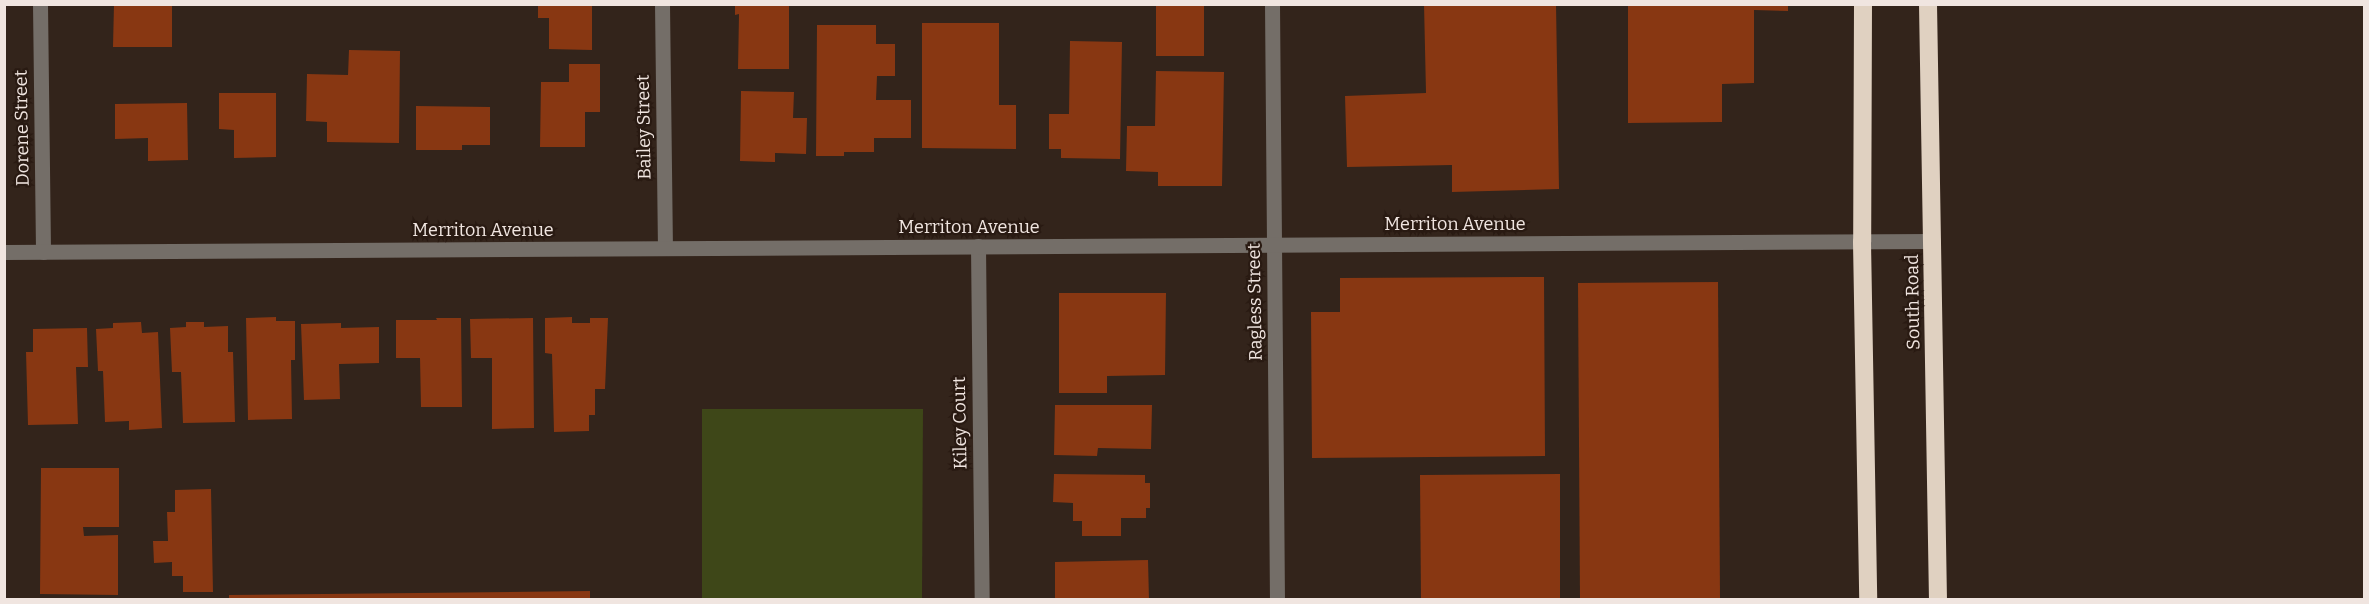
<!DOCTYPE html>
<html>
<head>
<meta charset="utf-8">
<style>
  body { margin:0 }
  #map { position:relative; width:2369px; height:604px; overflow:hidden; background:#33241b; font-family:Bitter,serif }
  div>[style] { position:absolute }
  .green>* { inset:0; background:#3e4718 }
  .building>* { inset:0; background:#883712 }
  .minor>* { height:15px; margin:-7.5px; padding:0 7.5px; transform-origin:7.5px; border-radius:7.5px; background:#746e68 }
  .highway>* { height:18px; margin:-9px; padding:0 9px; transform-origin:9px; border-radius:9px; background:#e0d1c1 }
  span { translate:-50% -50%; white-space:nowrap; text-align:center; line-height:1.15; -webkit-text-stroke:4.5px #291a12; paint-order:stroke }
  .street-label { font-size:18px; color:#f0e5e0 }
  .frame { position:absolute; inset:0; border:6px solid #f0e5e0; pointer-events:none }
</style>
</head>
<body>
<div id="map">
  <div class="green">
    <i style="clip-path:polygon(702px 409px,923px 409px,922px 599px,702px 599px)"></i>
  </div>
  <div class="building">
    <i style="clip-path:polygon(114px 4px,172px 4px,172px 47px,113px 47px)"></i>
    <i style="clip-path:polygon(538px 4px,592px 4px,592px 50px,549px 49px,549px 18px,538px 18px)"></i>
    <i style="clip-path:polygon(735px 4px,789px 4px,789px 69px,738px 69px,739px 14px,735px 15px)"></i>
    <i style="clip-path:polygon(1156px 4px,1204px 4px,1204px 56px,1156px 56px)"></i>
    <i style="clip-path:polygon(1424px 4px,1556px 4px,1559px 189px,1452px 192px,1452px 165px,1347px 167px,1345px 96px,1426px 93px)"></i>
    <i style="clip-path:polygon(1628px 4px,1788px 4px,1788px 11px,1754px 10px,1754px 83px,1722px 84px,1722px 122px,1628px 123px)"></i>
    <i style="clip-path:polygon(922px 23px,999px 23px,999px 105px,1016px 105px,1016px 149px,922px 148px)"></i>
    <i style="clip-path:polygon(817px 25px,876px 25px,876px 44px,895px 44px,895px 76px,877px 76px,876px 100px,911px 100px,911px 138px,874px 138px,874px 152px,844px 152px,844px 156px,816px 156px)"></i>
    <i style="clip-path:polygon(1070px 41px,1122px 42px,1120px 159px,1061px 158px,1061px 149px,1049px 149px,1049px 114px,1069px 114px)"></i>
    <i style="clip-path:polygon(349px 50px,400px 51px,399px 143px,327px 142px,327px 122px,306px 121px,307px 74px,348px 75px)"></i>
    <i style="clip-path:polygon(569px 64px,600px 64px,600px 112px,585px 112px,585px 147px,540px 147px,541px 82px,569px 82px)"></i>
    <i style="clip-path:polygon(1156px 71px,1224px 72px,1222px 186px,1158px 186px,1158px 172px,1126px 171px,1127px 126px,1155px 126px)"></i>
    <i style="clip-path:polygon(741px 91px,794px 92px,793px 118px,807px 118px,806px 154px,775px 153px,775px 162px,740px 161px)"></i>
    <i style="clip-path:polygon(219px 93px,276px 93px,276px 157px,234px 158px,234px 130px,219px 129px)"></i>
    <i style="clip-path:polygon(187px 103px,188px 160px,148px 161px,148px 138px,115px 139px,115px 104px)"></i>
    <i style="clip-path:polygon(416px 106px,490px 107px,490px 145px,462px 145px,462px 150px,416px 150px)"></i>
    <i style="clip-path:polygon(1544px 277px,1545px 456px,1312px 458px,1311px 312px,1340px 312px,1340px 278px)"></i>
    <i style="clip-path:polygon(1718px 282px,1720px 600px,1580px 600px,1578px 283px)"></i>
    <i style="clip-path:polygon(1059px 293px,1166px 293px,1165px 375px,1107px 376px,1107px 393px,1059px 393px)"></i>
    <i style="clip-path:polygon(276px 317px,276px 321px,295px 321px,295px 360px,291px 360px,292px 419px,248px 420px,246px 318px)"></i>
    <i style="clip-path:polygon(572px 317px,572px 323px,590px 323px,590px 318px,608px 318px,605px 389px,595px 389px,595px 415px,589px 415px,589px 431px,554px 432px,552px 354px,545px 353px,545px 318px)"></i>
    <i style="clip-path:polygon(436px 318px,461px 318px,462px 407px,421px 407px,420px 358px,396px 358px,396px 320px,437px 320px)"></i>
    <i style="clip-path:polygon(533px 318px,534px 428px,492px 429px,492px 358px,471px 358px,470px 319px)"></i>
    <i style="clip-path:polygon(141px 322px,142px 333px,158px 332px,162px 428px,129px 430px,129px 421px,105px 422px,103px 371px,98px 371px,96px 329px,113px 328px,113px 323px)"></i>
    <i style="clip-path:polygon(186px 322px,204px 322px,204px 327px,228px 326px,228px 352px,233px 352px,235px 422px,183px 423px,181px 372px,172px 372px,170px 328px,186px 327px)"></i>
    <i style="clip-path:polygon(341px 323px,341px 328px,379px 327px,379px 363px,339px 364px,340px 399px,304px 400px,301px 324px)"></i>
    <i style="clip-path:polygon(87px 328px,88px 367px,76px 367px,78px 424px,28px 425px,26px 352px,33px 352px,33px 329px)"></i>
    <i style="clip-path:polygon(1055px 405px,1152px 405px,1151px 449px,1098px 448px,1097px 456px,1054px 455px)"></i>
    <i style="clip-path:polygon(41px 468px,119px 468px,119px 527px,83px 527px,84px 536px,118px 535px,118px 595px,40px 594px)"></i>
    <i style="clip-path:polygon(1054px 474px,1145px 475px,1145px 483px,1150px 483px,1150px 508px,1146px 508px,1146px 518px,1121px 518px,1121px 536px,1082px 536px,1082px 521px,1073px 521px,1073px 503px,1053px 502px)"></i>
    <i style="clip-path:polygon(1560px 474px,1560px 600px,1421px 600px,1420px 475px)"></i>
    <i style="clip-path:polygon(211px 489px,213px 592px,183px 592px,183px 576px,172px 576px,172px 562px,154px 563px,153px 541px,168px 541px,167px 512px,175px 512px,175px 490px)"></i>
    <i style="clip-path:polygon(1148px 560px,1149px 600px,1055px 600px,1055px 562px)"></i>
    <i style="clip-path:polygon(590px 591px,590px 600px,229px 600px,229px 595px)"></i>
  </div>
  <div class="minor">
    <i style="left:40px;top:4px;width:248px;rotate:89.3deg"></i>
    <i style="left:662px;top:4px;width:244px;rotate:89.3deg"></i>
    <i style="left:1272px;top:4px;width:596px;rotate:89.52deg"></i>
    <i style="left:978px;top:246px;width:354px;rotate:89.4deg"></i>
    <i style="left:4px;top:252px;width:1929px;rotate:-0.33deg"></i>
  </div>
  <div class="highway">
    <i style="left:1863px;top:4px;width:238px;rotate:90.2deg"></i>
    <i style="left:1862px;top:242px;width:358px;rotate:89deg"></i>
    <i style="left:1928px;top:4px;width:596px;rotate:89.04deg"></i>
  </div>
  <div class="street-label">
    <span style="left:644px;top:127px;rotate:-91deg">Bailey Street</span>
    <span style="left:22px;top:128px;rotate:-91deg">Dorene Street</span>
    <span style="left:1455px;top:224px">Merriton Avenue</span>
    <span style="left:969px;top:227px">Merriton Avenue</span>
    <span style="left:483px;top:230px">Merriton Avenue</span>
    <span style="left:1255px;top:302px;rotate:-91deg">Ragless Street</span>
    <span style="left:1913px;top:302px;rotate:-91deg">South Road</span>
    <span style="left:960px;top:423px;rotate:-91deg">Kiley Court</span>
  </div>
  <div class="frame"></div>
</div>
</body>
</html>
